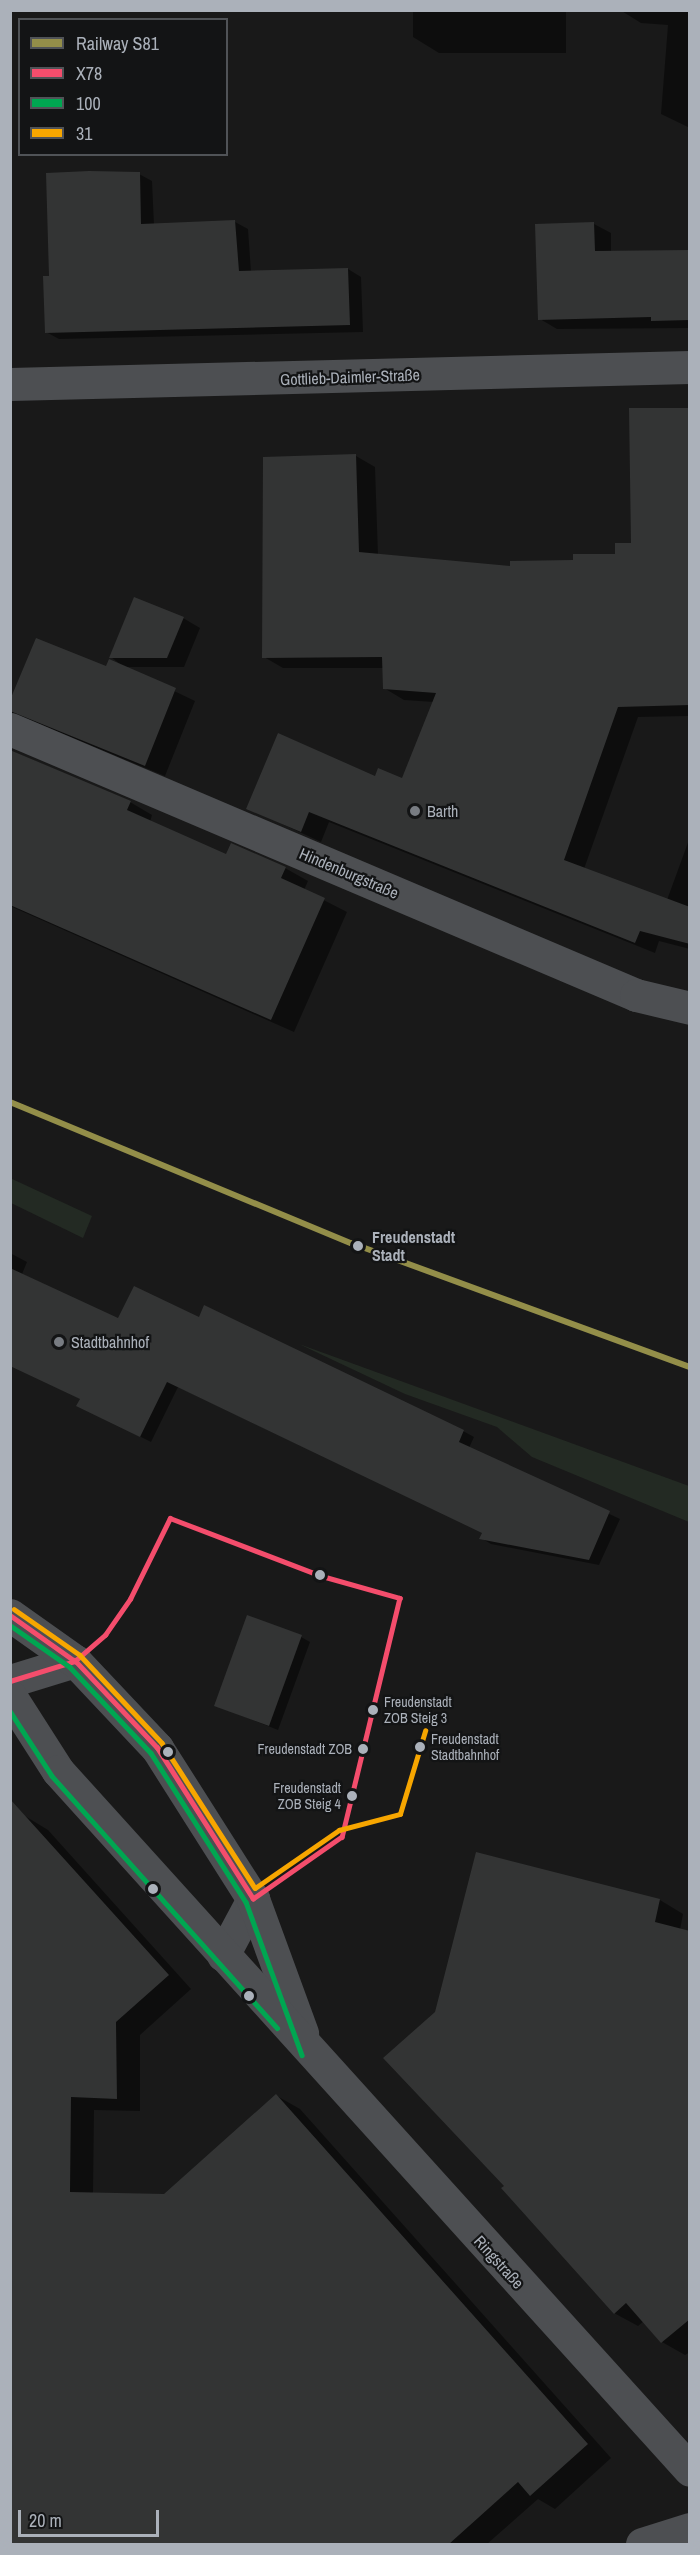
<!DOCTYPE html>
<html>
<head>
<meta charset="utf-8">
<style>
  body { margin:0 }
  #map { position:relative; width:700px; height:2555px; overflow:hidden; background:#191919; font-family:"Archivo Narrow",sans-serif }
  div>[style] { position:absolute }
  .green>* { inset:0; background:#232a23 }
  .shadow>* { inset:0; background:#0007 }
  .building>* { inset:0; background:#333434 }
  .minor>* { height:33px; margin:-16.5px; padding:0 16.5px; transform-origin:16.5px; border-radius:16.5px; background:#4d4f52 }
  .tertiary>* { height:33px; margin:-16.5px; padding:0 16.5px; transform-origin:16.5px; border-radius:16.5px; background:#4d4f52 }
  .bus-1>* { height:4.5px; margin:-2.25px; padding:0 2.25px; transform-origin:2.25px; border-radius:2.25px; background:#f44d6c }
  .bus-2>* { height:4.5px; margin:-2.25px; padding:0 2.25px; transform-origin:2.25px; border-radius:2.25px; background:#00a651 }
  .bus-3>* { height:4.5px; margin:-2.25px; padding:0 2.25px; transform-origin:2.25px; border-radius:2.25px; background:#f7a600 }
  .rail-1>* { height:6px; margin:-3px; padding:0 3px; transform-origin:3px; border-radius:3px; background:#938e49 }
  .dots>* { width:16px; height:16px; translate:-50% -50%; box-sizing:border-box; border:3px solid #131415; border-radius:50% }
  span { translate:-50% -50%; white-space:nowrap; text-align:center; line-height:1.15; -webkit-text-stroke:4.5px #131415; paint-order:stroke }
  .bus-label { font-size:14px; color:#abb1ba }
  .left { translate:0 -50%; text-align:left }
  .right { translate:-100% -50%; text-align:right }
  .street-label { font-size:16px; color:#abb1ba }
  .poi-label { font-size:16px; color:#abb1ba }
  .stop-label { font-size:16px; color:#abb1ba; font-weight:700 }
  .frame { position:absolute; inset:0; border:12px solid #abb1ba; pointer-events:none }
  .legend { position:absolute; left:18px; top:18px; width:210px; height:138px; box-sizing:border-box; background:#131415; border:2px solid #505357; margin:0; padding:8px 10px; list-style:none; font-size:18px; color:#abb1ba }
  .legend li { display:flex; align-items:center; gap:12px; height:30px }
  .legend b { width:30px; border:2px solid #505357 }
  .scale { position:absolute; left:18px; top:2510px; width:141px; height:27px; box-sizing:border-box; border:3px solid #abb1ba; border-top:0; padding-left:8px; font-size:18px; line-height:21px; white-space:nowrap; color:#abb1ba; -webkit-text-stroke:4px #131415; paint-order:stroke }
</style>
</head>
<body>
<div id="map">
  <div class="green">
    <i style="clip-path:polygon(10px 1178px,92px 1216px,83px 1238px,11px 1203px)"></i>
    <i style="clip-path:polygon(299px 1344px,689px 1486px,689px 1522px,532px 1457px,497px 1427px,405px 1394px)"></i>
  </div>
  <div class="shadow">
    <i style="clip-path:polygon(413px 10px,566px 10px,566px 53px,439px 53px,413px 37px)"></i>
    <i style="clip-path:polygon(620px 10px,690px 10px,690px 128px,661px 114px,668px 25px,641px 23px)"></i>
    <i style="clip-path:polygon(139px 174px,152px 181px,154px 225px,235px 222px,248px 229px,251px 272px,348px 269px,361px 277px,363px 332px,59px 339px,46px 332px,50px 277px)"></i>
    <i style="clip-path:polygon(594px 224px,611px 233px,611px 252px,690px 251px,690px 328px,557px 329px,540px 319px)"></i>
    <i style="clip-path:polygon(356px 456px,375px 467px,378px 555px,688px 697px,688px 716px,638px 717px,584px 869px,667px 900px,690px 837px,690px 949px,659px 941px,655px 953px,329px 822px,321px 842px,248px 808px,375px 778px,403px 780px,434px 702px,404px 700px,384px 688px,384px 668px,283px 668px,264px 657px)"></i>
    <i style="clip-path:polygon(183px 618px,200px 628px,184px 667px,124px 667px,195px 701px,165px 776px,10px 712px,10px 704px,121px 665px,111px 657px)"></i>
    <i style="clip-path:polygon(10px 750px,130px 802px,152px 815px,150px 822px,227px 856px,285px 868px,308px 881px,304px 890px,347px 912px,294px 1032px,10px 906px)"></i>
    <i style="clip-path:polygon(10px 1253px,27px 1262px,22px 1274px,119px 1320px,199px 1319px,463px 1431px,474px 1437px,469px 1448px,620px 1519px,599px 1565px,491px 1544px,481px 1538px,484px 1533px,178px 1387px,151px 1442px,89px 1411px,81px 1399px,10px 1365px)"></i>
    <i style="clip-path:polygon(301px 1637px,310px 1642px,278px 1730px,215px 1705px)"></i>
    <i style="clip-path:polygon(25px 1816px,48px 1830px,191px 1989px,140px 2035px,140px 2111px,94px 2110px,93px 2194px,165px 2195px,277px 2096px,300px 2109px,611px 2458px,555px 2509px,538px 2499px,487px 2544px,10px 2544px,10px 1821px)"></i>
    <i style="clip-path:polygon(660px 1900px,683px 1914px,680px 1930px,690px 1933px,690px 2352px,685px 2355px,662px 2342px,644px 2321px,638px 2326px,614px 2313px,503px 2189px)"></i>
  </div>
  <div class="building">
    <i style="clip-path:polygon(89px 171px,140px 172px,141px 224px,235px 220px,239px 271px,348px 268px,350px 325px,45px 333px,43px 276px,49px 276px,46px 173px)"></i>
    <i style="clip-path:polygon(594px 222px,595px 251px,690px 250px,690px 320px,651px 321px,651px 317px,538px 320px,535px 224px)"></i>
    <i style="clip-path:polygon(629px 408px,690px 408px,690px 705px,618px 707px,564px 860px,690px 907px,690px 944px,640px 931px,635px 943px,309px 812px,301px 832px,246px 809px,278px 733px,375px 776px,378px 768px,402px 778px,436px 693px,383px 689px,382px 657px,262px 658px,263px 457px,356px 454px,359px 552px,510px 566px,510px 561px,573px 560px,573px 554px,615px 554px,615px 543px,631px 543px)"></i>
    <i style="clip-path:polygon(134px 597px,184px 617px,167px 658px,109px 658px)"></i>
    <i style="clip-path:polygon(36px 638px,106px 666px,109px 659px,176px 688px,145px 766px,10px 711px,10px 700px)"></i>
    <i style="clip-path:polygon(10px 750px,131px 801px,127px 810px,226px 854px,231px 843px,286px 867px,281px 878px,325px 898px,271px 1020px,10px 905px)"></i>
    <i style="clip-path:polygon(10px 1268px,118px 1318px,134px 1286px,199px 1317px,204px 1305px,464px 1430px,459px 1442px,610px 1511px,589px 1560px,479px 1539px,482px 1533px,167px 1382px,140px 1437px,76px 1406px,80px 1399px,10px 1366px)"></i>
    <i style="clip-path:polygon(247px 1615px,302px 1635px,269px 1726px,214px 1706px)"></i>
    <i style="clip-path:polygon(10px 1799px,169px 1975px,116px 2022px,117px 2099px,71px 2097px,70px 2192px,164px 2194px,276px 2094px,588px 2444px,530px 2496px,518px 2482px,449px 2544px,10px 2544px)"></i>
    <i style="clip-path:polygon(476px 1852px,660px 1899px,655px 1922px,690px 1931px,690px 2319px,661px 2343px,626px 2303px,614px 2314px,501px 2188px,504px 2186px,383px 2058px,435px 2012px)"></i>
  </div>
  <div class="minor">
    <i style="left:10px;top:384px;width:680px;rotate:-1.43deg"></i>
    <i style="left:10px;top:729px;width:680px;rotate:23.02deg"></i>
    <i style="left:636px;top:995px;width:56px;rotate:13.5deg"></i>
    <i style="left:10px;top:1681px;width:68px;rotate:-17.1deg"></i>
    <i style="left:223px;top:1955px;width:64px;rotate:-61.8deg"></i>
    <i style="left:642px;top:2544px;width:50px;rotate:-17.4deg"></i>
  </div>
  <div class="tertiary">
    <i style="left:10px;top:1615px;width:80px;rotate:35.3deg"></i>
    <i style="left:75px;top:1661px;width:120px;rotate:46.7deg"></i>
    <i style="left:157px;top:1748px;width:179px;rotate:57.6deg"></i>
    <i style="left:253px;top:1899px;width:143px;rotate:69.9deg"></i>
    <i style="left:10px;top:1696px;width:89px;rotate:57.4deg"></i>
    <i style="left:58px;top:1771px;width:942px;rotate:47.88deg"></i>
  </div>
  <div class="bus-1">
    <i style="left:170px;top:1518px;width:163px;rotate:20.9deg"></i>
    <i style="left:322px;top:1576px;width:81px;rotate:15.8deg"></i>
    <i style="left:400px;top:1598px;width:246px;rotate:103.6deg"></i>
    <i style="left:342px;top:1837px;width:108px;rotate:145.1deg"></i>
    <i style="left:253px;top:1899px;width:179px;rotate:-122.4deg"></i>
    <i style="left:157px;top:1748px;width:120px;rotate:-133.3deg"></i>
    <i style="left:75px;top:1661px;width:40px;rotate:-41deg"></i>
    <i style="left:105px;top:1635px;width:44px;rotate:-55.2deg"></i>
    <i style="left:130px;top:1599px;width:90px;rotate:-63.7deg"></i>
    <i style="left:10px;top:1615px;width:80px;rotate:35.3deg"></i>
    <i style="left:10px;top:1681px;width:68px;rotate:-17.1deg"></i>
  </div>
  <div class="bus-2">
    <i style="left:10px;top:1625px;width:73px;rotate:35deg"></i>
    <i style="left:70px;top:1667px;width:118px;rotate:46.7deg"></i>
    <i style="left:151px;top:1753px;width:177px;rotate:57.5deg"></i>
    <i style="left:246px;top:1902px;width:163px;rotate:69.9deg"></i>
    <i style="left:10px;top:1711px;width:77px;rotate:57.1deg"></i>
    <i style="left:52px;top:1776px;width:338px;rotate:48.2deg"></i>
  </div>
  <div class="bus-3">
    <i style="left:14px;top:1609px;width:80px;rotate:34.9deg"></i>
    <i style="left:80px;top:1655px;width:120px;rotate:47deg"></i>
    <i style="left:162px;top:1743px;width:172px;rotate:57.3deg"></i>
    <i style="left:255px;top:1888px;width:102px;rotate:-34.6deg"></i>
    <i style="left:339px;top:1830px;width:63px;rotate:-14.7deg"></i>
    <i style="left:400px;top:1814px;width:87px;rotate:-73.2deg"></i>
  </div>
  <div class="rail-1">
    <i style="left:10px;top:1102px;width:369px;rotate:22.5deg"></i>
    <i style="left:351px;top:1243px;width:361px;rotate:20.1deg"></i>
  </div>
  <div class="dots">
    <i style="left:415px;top:811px;background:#787c82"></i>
    <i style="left:358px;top:1246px;background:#abb1ba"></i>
    <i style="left:59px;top:1342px;background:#787c82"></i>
    <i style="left:320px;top:1575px;background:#abb1ba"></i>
    <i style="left:373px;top:1710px;background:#abb1ba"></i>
    <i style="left:420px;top:1747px;background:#abb1ba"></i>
    <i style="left:363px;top:1749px;background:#abb1ba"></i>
    <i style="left:168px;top:1752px;background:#abb1ba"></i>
    <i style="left:352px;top:1796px;background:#abb1ba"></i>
    <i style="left:153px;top:1889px;background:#abb1ba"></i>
    <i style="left:249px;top:1996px;background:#abb1ba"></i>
  </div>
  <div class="bus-label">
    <span class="left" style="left:384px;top:1710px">Freudenstadt<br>ZOB Steig 3</span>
    <span class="left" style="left:431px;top:1747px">Freudenstadt<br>Stadtbahnhof</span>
    <span class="right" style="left:352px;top:1749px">Freudenstadt ZOB</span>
    <span class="right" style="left:341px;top:1796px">Freudenstadt<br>ZOB Steig 4</span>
  </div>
  <div class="street-label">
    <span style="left:350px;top:377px;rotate:-2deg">Gottlieb-Daimler-Straße</span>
    <span style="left:349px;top:873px;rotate:23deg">Hindenburgstraße</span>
    <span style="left:499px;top:2262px;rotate:48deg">Ringstraße</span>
  </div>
  <div class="poi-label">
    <span class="left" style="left:427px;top:811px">Barth</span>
    <span class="left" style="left:71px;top:1342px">Stadtbahnhof</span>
  </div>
  <div class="stop-label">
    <span class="left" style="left:372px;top:1246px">Freudenstadt<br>Stadt</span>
  </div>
  <div class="frame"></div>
  <ul class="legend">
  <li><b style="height:8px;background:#938e49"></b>Railway S81</li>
  <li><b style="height:8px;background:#f44d6c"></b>X78</li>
  <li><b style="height:8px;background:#00a651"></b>100</li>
  <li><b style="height:8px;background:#f7a600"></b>31</li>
  </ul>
  <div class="scale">20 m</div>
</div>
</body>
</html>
